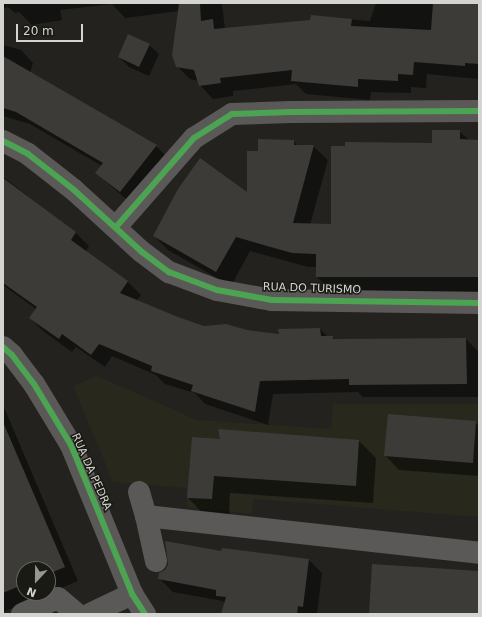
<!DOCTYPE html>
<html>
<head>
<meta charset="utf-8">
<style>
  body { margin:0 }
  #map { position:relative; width:482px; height:617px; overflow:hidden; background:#23221e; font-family:"DejaVu Sans",sans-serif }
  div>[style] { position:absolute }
  .built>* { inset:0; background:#29281d }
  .shadow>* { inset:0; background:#0007 }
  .building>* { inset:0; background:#3c3b38 }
  .minor>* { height:22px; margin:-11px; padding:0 11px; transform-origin:11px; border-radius:11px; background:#5a5958 }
  .cycleway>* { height:6px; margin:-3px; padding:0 3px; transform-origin:3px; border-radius:3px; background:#4ca352 }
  span { translate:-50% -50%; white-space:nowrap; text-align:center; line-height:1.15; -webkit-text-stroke:3px #1a1a14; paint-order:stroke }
  .street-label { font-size:11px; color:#d4d4d0 }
  .frame { position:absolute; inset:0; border:4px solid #d4d4d0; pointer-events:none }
  .north { position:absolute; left:16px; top:561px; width:40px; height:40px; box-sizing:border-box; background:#1a1a14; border:1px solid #64645f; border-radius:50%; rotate:202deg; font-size:11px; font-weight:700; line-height:16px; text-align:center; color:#d4d4d0 }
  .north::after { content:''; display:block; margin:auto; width:14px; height:18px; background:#969692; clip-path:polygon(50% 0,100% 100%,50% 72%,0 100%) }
  .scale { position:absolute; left:16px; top:24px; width:67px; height:18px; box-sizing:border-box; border:2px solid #d4d4d0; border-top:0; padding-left:5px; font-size:12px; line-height:14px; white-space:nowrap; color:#d4d4d0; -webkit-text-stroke:3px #1a1a14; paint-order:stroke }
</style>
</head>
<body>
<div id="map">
  <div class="built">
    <i style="clip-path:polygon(97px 376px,197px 420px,331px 429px,333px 404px,479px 404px,479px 517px,253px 499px,252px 514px,187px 507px,187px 488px,113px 482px,73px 386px)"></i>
  </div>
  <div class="shadow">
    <i style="clip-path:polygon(3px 3px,231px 3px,222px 4px,225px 29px,311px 21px,312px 16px,370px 21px,376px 3px,448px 3px,479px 5px,479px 76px,478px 79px,427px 74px,426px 88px,411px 87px,411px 93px,371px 92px,370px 100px,306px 94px,296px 84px,233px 91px,233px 96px,213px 99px,200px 85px,199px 81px,190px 79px,177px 66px,179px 11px,125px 18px,112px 4px,60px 10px,62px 20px,32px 25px,19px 12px,15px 13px,8px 7px,3px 9px)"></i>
    <i style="clip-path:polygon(3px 45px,21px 50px,33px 63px,30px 73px,156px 146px,168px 158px,132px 204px,96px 173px,102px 166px,30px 124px,3px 116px)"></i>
    <i style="clip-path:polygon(149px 45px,159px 54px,149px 76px,129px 67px,119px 57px)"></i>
    <i style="clip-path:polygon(459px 131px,469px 140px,479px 140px,479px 291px,331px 291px,317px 277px,317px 267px,308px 267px,250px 251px,231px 286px,168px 250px,154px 236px,248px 194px,259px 152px,293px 141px,298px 146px,313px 146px,328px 160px,310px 225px,332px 225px,433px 144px)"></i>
    <i style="clip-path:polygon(3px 177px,76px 233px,89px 246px,85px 252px,128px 282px,141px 295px,136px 301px,203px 327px,280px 335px,320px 329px,328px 337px,333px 337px,336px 340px,466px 339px,479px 352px,479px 397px,363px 397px,358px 392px,273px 394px,268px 425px,205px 404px,195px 393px,165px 384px,156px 375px,112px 356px,105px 367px,76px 347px,72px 352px,43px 331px,30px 318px,36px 309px,3px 285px)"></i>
    <i style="clip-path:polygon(evenodd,3px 405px,78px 581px,3px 612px,3px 405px,24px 569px,48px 569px,48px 593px,24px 593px,24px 569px)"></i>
    <i style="clip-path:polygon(475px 422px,479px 426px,479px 476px,399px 470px,386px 456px)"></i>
    <i style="clip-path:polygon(219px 431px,359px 441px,376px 458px,373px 503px,230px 493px,229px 516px,205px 515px,188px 498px,221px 440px)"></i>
    <i style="clip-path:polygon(222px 552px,309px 560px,322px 573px,317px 614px,222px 614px,225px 604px,223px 601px,173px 592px,159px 578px)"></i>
    <i style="clip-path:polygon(479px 572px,479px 614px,372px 614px,370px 612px)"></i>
  </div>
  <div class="building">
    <i style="clip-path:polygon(179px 3px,200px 3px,201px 21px,213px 19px,214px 29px,310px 20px,311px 15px,352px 19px,351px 26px,431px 30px,433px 3px,479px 4px,479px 64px,465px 63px,465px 66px,414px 62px,413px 75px,398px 74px,398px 81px,358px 79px,358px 87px,291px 81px,292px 70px,220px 78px,221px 83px,199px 86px,194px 70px,176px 67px,172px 55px)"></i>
    <i style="clip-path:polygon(128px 34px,150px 44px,139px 67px,118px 57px)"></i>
    <i style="clip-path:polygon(3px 56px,157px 145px,120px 192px,95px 173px,103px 163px,16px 112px,3px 108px)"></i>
    <i style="clip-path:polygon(432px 130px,460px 130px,460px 139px,479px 140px,479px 277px,316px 277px,316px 254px,292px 253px,236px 237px,216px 272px,153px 236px,178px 189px,200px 158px,247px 192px,247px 151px,258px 151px,258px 139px,294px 140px,294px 145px,314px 145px,293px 223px,331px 224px,331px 146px,345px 146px,345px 142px,432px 143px)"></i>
    <i style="clip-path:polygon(3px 178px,76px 232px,71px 240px,128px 281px,120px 293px,178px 317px,204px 326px,226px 324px,247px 330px,279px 334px,278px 329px,320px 328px,321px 336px,333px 336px,333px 339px,466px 338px,467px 384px,349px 385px,349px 379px,260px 381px,255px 412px,191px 391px,193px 385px,151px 371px,152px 366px,99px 344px,91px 355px,62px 334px,59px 339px,29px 318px,37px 307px,3px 283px)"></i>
    <i style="clip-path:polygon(388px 414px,476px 421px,473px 463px,384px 456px)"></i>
    <i style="clip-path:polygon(3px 422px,65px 567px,48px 574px,48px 569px,24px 569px,24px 584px,3px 593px)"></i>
    <i style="clip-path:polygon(218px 429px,359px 440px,356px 486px,214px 476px,212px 499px,187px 498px,192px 437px,220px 439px)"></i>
    <i style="clip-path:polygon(165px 541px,221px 551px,222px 548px,309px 559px,303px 607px,298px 606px,297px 614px,221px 614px,226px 597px,216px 596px,216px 590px,158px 579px,159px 573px,165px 570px,168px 564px)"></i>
    <i style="clip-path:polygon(372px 564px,479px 571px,479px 614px,369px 613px)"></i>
  </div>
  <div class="minor">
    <i style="left:3px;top:141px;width:28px;rotate:27deg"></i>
    <i style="left:28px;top:154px;width:58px;rotate:38deg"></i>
    <i style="left:74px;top:190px;width:92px;rotate:42.4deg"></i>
    <i style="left:142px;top:252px;width:34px;rotate:37deg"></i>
    <i style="left:169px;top:272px;width:51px;rotate:20.6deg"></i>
    <i style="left:217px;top:290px;width:56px;rotate:10.3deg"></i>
    <i style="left:272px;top:300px;width:207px;rotate:0.8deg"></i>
    <i style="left:116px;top:227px;width:118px;rotate:-48.8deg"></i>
    <i style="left:194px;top:138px;width:45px;rotate:-32.3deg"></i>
    <i style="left:232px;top:114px;width:59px;rotate:-1.9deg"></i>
    <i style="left:291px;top:112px;width:188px;rotate:-0.3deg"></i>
    <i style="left:3px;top:347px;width:12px;rotate:42deg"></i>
    <i style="left:12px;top:355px;width:36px;rotate:53deg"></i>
    <i style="left:34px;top:384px;width:71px;rotate:58.8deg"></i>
    <i style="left:71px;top:445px;width:161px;rotate:67.7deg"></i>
    <i style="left:132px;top:594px;width:24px;rotate:57deg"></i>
    <i style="left:139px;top:492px;width:25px;rotate:74deg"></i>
    <i style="left:156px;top:561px;width:46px;rotate:-102.5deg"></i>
    <i style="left:146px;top:516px;width:335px;rotate:6.3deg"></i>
    <i style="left:22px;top:614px;width:39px;rotate:-24deg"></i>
    <i style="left:58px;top:598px;width:25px;rotate:40deg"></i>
    <i style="left:90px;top:614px;width:47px;rotate:-25.5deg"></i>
  </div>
  <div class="cycleway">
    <i style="left:3px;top:141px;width:28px;rotate:27deg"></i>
    <i style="left:28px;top:154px;width:58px;rotate:38deg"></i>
    <i style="left:74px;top:190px;width:92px;rotate:42.4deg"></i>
    <i style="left:142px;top:252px;width:34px;rotate:37deg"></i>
    <i style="left:169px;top:272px;width:51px;rotate:20.6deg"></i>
    <i style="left:217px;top:290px;width:56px;rotate:10.3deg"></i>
    <i style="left:272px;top:300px;width:207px;rotate:0.8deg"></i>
    <i style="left:116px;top:227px;width:118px;rotate:-48.8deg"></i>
    <i style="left:194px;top:138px;width:45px;rotate:-32.3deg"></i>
    <i style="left:232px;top:114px;width:59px;rotate:-1.9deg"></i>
    <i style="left:291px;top:112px;width:188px;rotate:-0.3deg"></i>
    <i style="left:3px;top:347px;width:12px;rotate:42deg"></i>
    <i style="left:12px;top:355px;width:36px;rotate:53deg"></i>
    <i style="left:34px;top:384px;width:71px;rotate:58.8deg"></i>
    <i style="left:71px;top:445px;width:161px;rotate:67.7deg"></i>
    <i style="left:132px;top:594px;width:24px;rotate:57deg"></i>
  </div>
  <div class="street-label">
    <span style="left:312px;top:289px;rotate:2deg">RUA DO TURISMO</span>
    <span style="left:91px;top:472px;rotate:66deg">RUA DA PEDRA</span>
  </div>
  <div class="frame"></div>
  <div class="north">N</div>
  <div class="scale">20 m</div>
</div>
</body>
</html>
